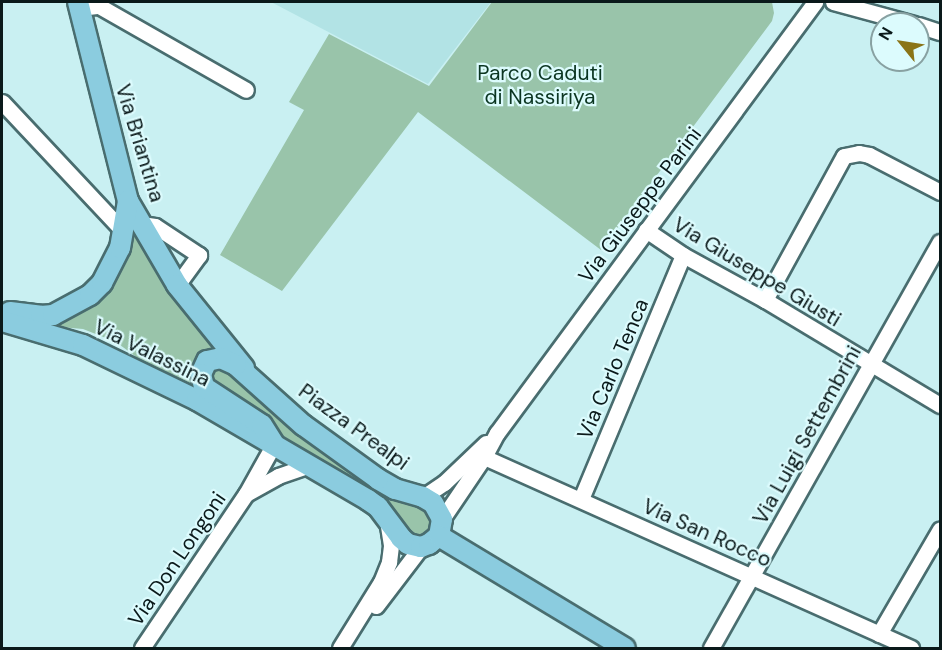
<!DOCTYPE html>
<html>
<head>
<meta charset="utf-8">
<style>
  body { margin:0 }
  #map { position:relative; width:942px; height:650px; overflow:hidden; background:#c9f0f2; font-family:"DM Sans",sans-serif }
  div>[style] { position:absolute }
  .built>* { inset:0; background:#b2e3e5 }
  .green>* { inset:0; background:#99c4aa }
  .roads { filter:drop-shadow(2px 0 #496d6f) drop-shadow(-2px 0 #496d6f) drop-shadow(0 2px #496d6f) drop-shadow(0 -2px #496d6f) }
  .minor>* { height:15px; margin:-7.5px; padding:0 7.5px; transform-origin:7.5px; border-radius:7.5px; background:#fff }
  .major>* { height:20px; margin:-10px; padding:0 10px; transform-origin:10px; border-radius:10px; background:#8bccdf }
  span { translate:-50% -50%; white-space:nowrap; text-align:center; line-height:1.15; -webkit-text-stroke:4.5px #dcfbfd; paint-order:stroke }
  .park-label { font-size:21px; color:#0b3521 }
  .street-label { font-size:21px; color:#0a191a }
  .frame { position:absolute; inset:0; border:3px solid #0a191a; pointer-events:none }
  .north { position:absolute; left:870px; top:12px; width:60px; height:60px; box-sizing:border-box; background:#dcfbfd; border:2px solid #88a1a2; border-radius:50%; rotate:300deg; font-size:16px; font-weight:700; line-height:24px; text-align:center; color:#0a191a }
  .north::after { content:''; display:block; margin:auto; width:21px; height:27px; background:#8a7417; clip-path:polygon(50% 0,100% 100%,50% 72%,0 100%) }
</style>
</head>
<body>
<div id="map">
  <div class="built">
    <i style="clip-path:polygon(271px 2px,491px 2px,428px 84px)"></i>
  </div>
  <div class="green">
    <i style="clip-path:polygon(492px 2px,772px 2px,774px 13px,772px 21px,601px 250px,418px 112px,282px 291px,220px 255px,304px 110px,289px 102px,329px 34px,429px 86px)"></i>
    <i style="clip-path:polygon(132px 219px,219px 345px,198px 391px,146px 368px,135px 356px,116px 342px,83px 329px,49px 326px,49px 323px,66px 319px,82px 311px,108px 287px,125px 262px,132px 230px)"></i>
    <i style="clip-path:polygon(220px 363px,421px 501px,437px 527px,421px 542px,293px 449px,272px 426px,212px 388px,206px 375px)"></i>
  </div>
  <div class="roads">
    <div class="minor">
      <i style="left:833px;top:2px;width:84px;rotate:15.2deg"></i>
      <i style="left:79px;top:8px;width:20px;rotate:-6deg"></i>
      <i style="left:99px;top:6px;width:169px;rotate:29.7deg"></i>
      <i style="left:918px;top:25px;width:23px;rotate:18deg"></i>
      <i style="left:2px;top:102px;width:177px;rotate:46.8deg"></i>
      <i style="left:141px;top:224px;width:14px;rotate:8deg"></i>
      <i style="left:155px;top:226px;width:53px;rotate:33.4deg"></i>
      <i style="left:199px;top:255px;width:37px;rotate:126deg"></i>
      <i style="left:646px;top:230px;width:45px;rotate:34deg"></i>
      <i style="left:683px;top:255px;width:94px;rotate:28.8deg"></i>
      <i style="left:765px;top:300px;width:204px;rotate:31deg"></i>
      <i style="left:765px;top:300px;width:164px;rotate:-61.3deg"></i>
      <i style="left:844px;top:156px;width:15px;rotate:-11deg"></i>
      <i style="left:859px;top:153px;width:10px;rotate:11deg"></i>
      <i style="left:869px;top:155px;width:80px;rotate:27.5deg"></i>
      <i style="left:484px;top:457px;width:468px;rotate:24.1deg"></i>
      <i style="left:246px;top:494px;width:37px;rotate:-29deg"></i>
      <i style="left:278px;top:476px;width:34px;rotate:-19deg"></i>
      <i style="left:423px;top:497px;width:25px;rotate:-34deg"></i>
      <i style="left:444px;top:483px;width:58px;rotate:-43.6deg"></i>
      <i style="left:581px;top:499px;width:264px;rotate:-67.3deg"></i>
      <i style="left:442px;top:519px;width:75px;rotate:-55.9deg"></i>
      <i style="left:484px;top:457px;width:27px;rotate:-62deg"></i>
      <i style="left:497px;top:433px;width:536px;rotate:-53.58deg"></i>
      <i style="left:376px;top:606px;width:74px;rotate:-52.7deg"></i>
      <i style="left:879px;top:634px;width:121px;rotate:-59.8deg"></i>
      <i style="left:142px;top:648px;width:186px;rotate:-56deg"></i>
      <i style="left:246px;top:494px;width:57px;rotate:-60.8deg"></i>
      <i style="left:340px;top:648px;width:78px;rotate:-58.2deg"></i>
      <i style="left:381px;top:582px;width:22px;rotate:-68deg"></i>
      <i style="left:389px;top:562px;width:17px;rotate:-83deg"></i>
      <i style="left:391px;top:545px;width:26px;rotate:-99deg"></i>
      <i style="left:711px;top:648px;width:466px;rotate:-60.6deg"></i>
    </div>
    <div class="major">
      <i style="left:78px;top:2px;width:205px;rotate:75.9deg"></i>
      <i style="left:128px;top:201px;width:97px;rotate:59.7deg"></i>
      <i style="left:177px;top:285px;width:107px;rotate:51.1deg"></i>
      <i style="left:10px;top:312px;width:31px;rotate:7deg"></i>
      <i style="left:41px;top:316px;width:12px;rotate:-5deg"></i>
      <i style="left:53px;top:315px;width:42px;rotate:-28.4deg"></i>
      <i style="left:90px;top:295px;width:17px;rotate:-45deg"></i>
      <i style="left:102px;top:283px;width:39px;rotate:-63deg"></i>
      <i style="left:120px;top:248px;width:48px;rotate:-80.3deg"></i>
      <i style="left:2px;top:321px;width:84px;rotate:16.5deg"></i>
      <i style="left:83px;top:345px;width:127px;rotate:25.8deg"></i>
      <i style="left:197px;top:400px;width:198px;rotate:30.3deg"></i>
      <i style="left:368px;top:500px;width:12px;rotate:35deg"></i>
      <i style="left:378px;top:507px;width:39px;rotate:53deg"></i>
      <i style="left:401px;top:538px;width:9px;rotate:41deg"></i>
      <i style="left:408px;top:544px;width:13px;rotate:13deg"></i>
      <i style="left:421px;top:547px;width:9px;rotate:-21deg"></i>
      <i style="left:429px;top:544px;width:13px;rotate:-39deg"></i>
      <i style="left:439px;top:536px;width:17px;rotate:-80deg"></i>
      <i style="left:442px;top:519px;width:18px;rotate:-119deg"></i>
      <i style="left:433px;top:503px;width:12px;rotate:-149deg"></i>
      <i style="left:423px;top:497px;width:29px;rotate:-164deg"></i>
      <i style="left:395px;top:489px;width:20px;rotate:-150deg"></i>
      <i style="left:378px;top:479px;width:92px;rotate:-144.2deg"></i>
      <i style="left:303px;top:425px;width:90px;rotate:-138.2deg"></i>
      <i style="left:236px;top:365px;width:17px;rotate:-155deg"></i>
      <i style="left:221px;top:358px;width:14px;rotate:168deg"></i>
      <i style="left:207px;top:361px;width:14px;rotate:115deg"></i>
      <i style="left:201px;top:374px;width:13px;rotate:77deg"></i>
      <i style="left:204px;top:387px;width:69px;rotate:33.2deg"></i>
      <i style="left:262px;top:425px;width:22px;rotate:58deg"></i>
      <i style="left:439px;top:536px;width:217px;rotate:31.1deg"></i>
    </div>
  </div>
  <div class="park-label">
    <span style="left:540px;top:85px">Parco Caduti<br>di Nassiriya</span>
  </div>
  <div class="street-label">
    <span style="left:140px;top:143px;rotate:73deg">Via Briantina</span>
    <span style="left:640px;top:205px;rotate:-53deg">Via Giuseppe Parini</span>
    <span style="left:757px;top:272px;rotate:31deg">Via Giuseppe Giusti</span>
    <span style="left:152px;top:353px;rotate:26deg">Via Valassina</span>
    <span style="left:613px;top:369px;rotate:-67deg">Via Carlo Tenca</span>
    <span style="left:354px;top:427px;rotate:36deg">Piazza Prealpi</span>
    <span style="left:807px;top:435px;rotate:-61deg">Via Luigi Settembrini</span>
    <span style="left:707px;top:533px;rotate:24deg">Via San Rocco</span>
    <span style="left:177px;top:559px;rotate:-56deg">Via Don Longoni</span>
  </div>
  <div class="frame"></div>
  <div class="north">N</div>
</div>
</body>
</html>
